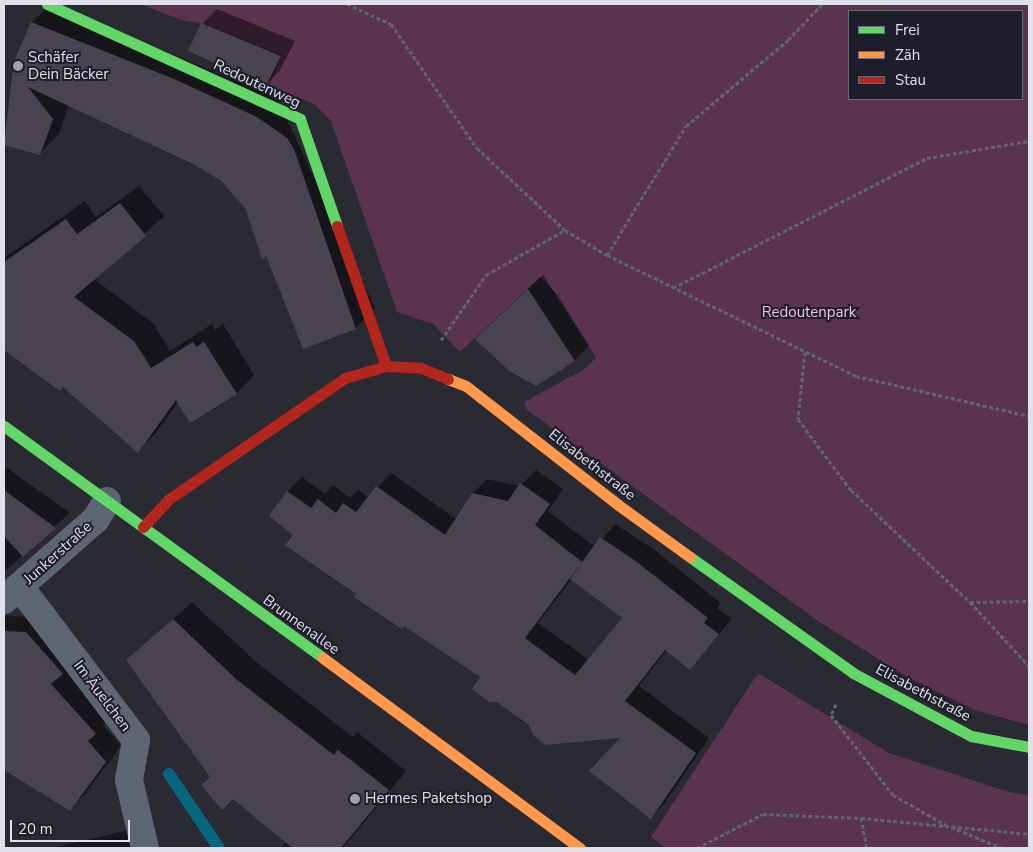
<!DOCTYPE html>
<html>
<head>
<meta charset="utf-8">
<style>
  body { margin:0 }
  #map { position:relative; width:1033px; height:852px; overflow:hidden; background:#2a2a32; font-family:"Nunito Sans",sans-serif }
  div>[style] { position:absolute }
  .green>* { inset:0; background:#5a334e }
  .shadow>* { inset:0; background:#0007 }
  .stream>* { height:12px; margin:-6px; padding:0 6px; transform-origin:6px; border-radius:6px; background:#066680 }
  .building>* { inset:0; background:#494351 }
  .path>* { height:3px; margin-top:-1.5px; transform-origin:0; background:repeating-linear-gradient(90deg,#5f656e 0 4px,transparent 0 6.5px) }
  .street>* { height:28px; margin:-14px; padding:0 14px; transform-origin:14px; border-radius:14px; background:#5c6672 }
  .fast>* { height:11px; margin:-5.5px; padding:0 5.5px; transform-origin:5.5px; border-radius:5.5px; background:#63d668 }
  .slow>* { height:11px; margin:-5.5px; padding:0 5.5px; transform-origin:5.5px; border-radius:5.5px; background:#ff974d }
  .jam>* { height:11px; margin:-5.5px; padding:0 5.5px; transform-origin:5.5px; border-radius:5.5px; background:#b3261e }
  .dots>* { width:14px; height:14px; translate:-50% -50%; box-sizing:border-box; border:2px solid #1d1d2b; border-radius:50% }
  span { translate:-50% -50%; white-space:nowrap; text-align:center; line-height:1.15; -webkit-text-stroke:4px #1d1d2b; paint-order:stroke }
  .poi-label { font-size:15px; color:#e0e1ea }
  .left { translate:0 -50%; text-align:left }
  .street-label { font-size:15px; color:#e0e1ea }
  .park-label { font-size:15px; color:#f6c1e2 }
  .frame { position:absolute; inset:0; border:5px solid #e0e1ea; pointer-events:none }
  .legend { position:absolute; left:848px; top:10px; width:175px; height:90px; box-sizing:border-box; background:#1d1d2b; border:1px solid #6b6b77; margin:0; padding:6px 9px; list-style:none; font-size:15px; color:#e0e1ea }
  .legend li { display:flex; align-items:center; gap:10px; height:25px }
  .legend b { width:25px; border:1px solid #6b6b77 }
  .scale { position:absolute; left:10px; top:820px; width:120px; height:22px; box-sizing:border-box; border:2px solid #e0e1ea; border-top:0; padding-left:6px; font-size:15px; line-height:18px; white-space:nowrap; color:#e0e1ea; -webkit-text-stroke:4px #1d1d2b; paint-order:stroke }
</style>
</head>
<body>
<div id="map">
  <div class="green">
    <i style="clip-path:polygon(evenodd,140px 4px,1029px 4px,1029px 725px,975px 710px,907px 677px,818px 621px,526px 409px,524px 402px,583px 370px,596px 358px,558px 295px,540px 277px,460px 352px,433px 324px,397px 312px,331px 121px,314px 104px,269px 85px,282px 55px,200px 23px,181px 20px,140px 4px,849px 11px,1022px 11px,1022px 99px,849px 99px,849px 11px)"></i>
    <i style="clip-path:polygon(758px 673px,889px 753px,1009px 792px,1029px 795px,1029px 848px,666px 848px,651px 837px)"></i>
  </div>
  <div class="shadow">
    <i style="clip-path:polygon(51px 4px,277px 98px,375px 308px,356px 328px,304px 347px,246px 207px,221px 179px,193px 163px,69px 105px,59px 134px,39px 154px,5px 144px,32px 22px)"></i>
    <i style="clip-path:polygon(217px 9px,295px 41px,280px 70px,266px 85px,202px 24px)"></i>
    <i style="clip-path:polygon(139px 186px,164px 216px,94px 279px,153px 323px,170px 351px,212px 324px,215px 330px,223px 324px,254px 375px,236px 394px,178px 402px,156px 433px,138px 451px,64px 385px,60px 389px,4px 348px,4px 258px,85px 201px,96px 217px)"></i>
    <i style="clip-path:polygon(543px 275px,589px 346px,574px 361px,491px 325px)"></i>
    <i style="clip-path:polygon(4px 466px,70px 513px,4px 572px)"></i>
    <i style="clip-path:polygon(evenodd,536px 470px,563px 489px,548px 511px,595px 547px,615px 524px,652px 548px,721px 603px,717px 608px,732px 619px,689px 669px,667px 650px,639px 686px,709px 738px,665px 803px,651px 817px,623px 736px,530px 725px,482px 677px,358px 594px,294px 534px,270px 516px,288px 491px,302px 477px,325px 494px,333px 485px,350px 498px,358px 490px,369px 497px,391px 473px,456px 519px,473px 493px,487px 479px,520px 486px,536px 470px,572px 579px,624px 618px,589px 660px,538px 623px,572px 579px)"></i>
    <i style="clip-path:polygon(192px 602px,255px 661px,353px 737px,357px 732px,406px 771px,343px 848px,281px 848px,286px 842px,211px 777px,127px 660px)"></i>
    <i style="clip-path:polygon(4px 616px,42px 617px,111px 718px,103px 725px,121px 746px,85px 794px,69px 809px,4px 768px)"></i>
    <i style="clip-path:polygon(133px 829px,137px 848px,53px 848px)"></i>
  </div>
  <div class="stream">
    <i style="left:169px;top:774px;width:89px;rotate:56deg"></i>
  </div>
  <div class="building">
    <i style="clip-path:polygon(31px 22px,174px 79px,257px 117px,287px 138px,294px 149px,356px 329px,303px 349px,266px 256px,262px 259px,245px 208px,220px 180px,193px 164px,28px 87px,53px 119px,40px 155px,4px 145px,14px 61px)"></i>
    <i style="clip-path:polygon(201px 23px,281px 56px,266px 86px,188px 51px)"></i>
    <i style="clip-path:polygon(120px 203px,146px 236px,74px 297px,134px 341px,151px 368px,193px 342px,196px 347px,204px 342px,237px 394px,190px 423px,176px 400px,138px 453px,63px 387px,60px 391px,4px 350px,4px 262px,66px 219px,77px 234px)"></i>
    <i style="clip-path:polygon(528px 289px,575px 361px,536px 386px,509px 371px,475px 339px)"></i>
    <i style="clip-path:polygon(520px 483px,550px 504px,535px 525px,582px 562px,525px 638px,575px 675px,622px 618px,570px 579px,600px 537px,637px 562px,708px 618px,704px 623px,719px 634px,690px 670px,665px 650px,625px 701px,696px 753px,651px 819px,589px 771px,620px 738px,545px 745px,533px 735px,529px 725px,497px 702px,489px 702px,472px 689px,480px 677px,404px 626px,402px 629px,354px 597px,356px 594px,285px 545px,293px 535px,269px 516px,287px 491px,311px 508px,318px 499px,336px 513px,343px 503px,356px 512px,376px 486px,445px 535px,472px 493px,508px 501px)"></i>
    <i style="clip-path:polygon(4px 490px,56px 528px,23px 557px,4px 536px)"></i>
    <i style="clip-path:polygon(173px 619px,236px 679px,334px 755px,338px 750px,389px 790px,341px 848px,292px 848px,233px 799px,222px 810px,201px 785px,210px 777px,126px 660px)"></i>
    <i style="clip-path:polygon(4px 631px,26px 632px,63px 674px,51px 684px,96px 734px,88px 741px,106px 762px,70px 811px,4px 770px)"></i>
  </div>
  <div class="path">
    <i style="left:347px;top:4px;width:48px;rotate:24.4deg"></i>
    <i style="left:391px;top:24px;width:151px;rotate:55.3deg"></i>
    <i style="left:477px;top:148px;width:120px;rotate:43deg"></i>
    <i style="left:565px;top:230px;width:49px;rotate:30.8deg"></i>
    <i style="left:607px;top:255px;width:277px;rotate:25.9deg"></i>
    <i style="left:856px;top:376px;width:178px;rotate:13deg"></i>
    <i style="left:607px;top:255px;width:151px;rotate:-58.5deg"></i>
    <i style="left:686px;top:126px;width:133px;rotate:-40.1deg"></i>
    <i style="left:788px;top:40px;width:50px;rotate:-46.6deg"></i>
    <i style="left:673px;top:288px;width:285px;rotate:-27.1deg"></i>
    <i style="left:927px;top:158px;width:103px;rotate:-9.5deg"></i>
    <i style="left:441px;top:340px;width:79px;rotate:-55.3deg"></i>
    <i style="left:486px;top:275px;width:91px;rotate:-29.7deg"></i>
    <i style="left:805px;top:352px;width:67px;rotate:96deg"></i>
    <i style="left:798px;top:419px;width:89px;rotate:53.3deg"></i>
    <i style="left:851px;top:490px;width:163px;rotate:43.3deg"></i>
    <i style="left:970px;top:602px;width:87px;rotate:47.3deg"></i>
    <i style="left:970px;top:602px;width:59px;rotate:-1deg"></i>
    <i style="left:836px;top:704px;width:12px;rotate:114deg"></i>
    <i style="left:831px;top:715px;width:101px;rotate:52.2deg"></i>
    <i style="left:893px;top:795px;width:61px;rotate:29.5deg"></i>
    <i style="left:861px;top:818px;width:31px;rotate:79deg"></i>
    <i style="left:951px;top:827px;width:55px;rotate:22.4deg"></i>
    <i style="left:697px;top:848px;width:74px;rotate:-27.3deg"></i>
    <i style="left:763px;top:814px;width:98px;rotate:2.3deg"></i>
    <i style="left:861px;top:818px;width:169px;rotate:5.4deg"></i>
  </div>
  <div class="street">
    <i style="left:20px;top:587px;width:192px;rotate:52.8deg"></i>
    <i style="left:136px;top:740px;width:41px;rotate:99.9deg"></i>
    <i style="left:129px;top:780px;width:70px;rotate:76.8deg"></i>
    <i style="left:4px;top:600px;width:123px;rotate:-41.4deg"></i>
    <i style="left:96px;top:519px;width:21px;rotate:-59deg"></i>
  </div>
  <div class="fast">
    <i style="left:47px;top:4px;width:278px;rotate:24.4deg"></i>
    <i style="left:300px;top:119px;width:113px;rotate:70.9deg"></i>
    <i style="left:4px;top:426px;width:394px;rotate:36deg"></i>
    <i style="left:690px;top:557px;width:200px;rotate:35.4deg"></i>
    <i style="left:853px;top:673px;width:134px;rotate:28.1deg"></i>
    <i style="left:971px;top:736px;width:59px;rotate:10.7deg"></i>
  </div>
  <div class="slow">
    <i style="left:448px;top:379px;width:19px;rotate:21deg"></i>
    <i style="left:466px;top:386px;width:192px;rotate:38deg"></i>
    <i style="left:617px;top:504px;width:90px;rotate:36deg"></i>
    <i style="left:323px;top:658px;width:320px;rotate:36.5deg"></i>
  </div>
  <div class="jam">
    <i style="left:337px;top:226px;width:148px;rotate:70.7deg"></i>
    <i style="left:143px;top:527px;width:38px;rotate:-47deg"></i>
    <i style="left:169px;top:499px;width:214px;rotate:-34.5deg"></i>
    <i style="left:345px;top:378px;width:43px;rotate:-16.3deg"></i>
    <i style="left:386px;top:366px;width:35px;rotate:3deg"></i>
    <i style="left:421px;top:368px;width:29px;rotate:22deg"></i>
  </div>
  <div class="dots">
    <i style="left:18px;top:66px;background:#a0a1aa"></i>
    <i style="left:355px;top:799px;background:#a0a1aa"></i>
  </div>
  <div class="poi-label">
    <span class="left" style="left:28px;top:66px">Schäfer<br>Dein Bäcker</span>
    <span class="left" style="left:365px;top:799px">Hermes Paketshop</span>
  </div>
  <div class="street-label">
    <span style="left:257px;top:84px;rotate:25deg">Redoutenweg</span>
    <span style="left:592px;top:465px;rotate:38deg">Elisabethstraße</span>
    <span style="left:58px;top:553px;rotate:-42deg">Junkerstraße</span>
    <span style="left:301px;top:625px;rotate:36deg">Brunnenallee</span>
    <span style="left:923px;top:693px;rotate:28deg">Elisabethstraße</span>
    <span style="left:102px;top:696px;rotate:53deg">Im Äuelchen</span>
  </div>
  <div class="park-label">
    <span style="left:809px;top:313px">Redoutenpark</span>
  </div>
  <div class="frame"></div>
  <ul class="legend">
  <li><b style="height:6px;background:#63d668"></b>Frei</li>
  <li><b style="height:6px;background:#ff974d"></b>Zäh</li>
  <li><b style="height:6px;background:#b3261e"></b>Stau</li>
  </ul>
  <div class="scale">20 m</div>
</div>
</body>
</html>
